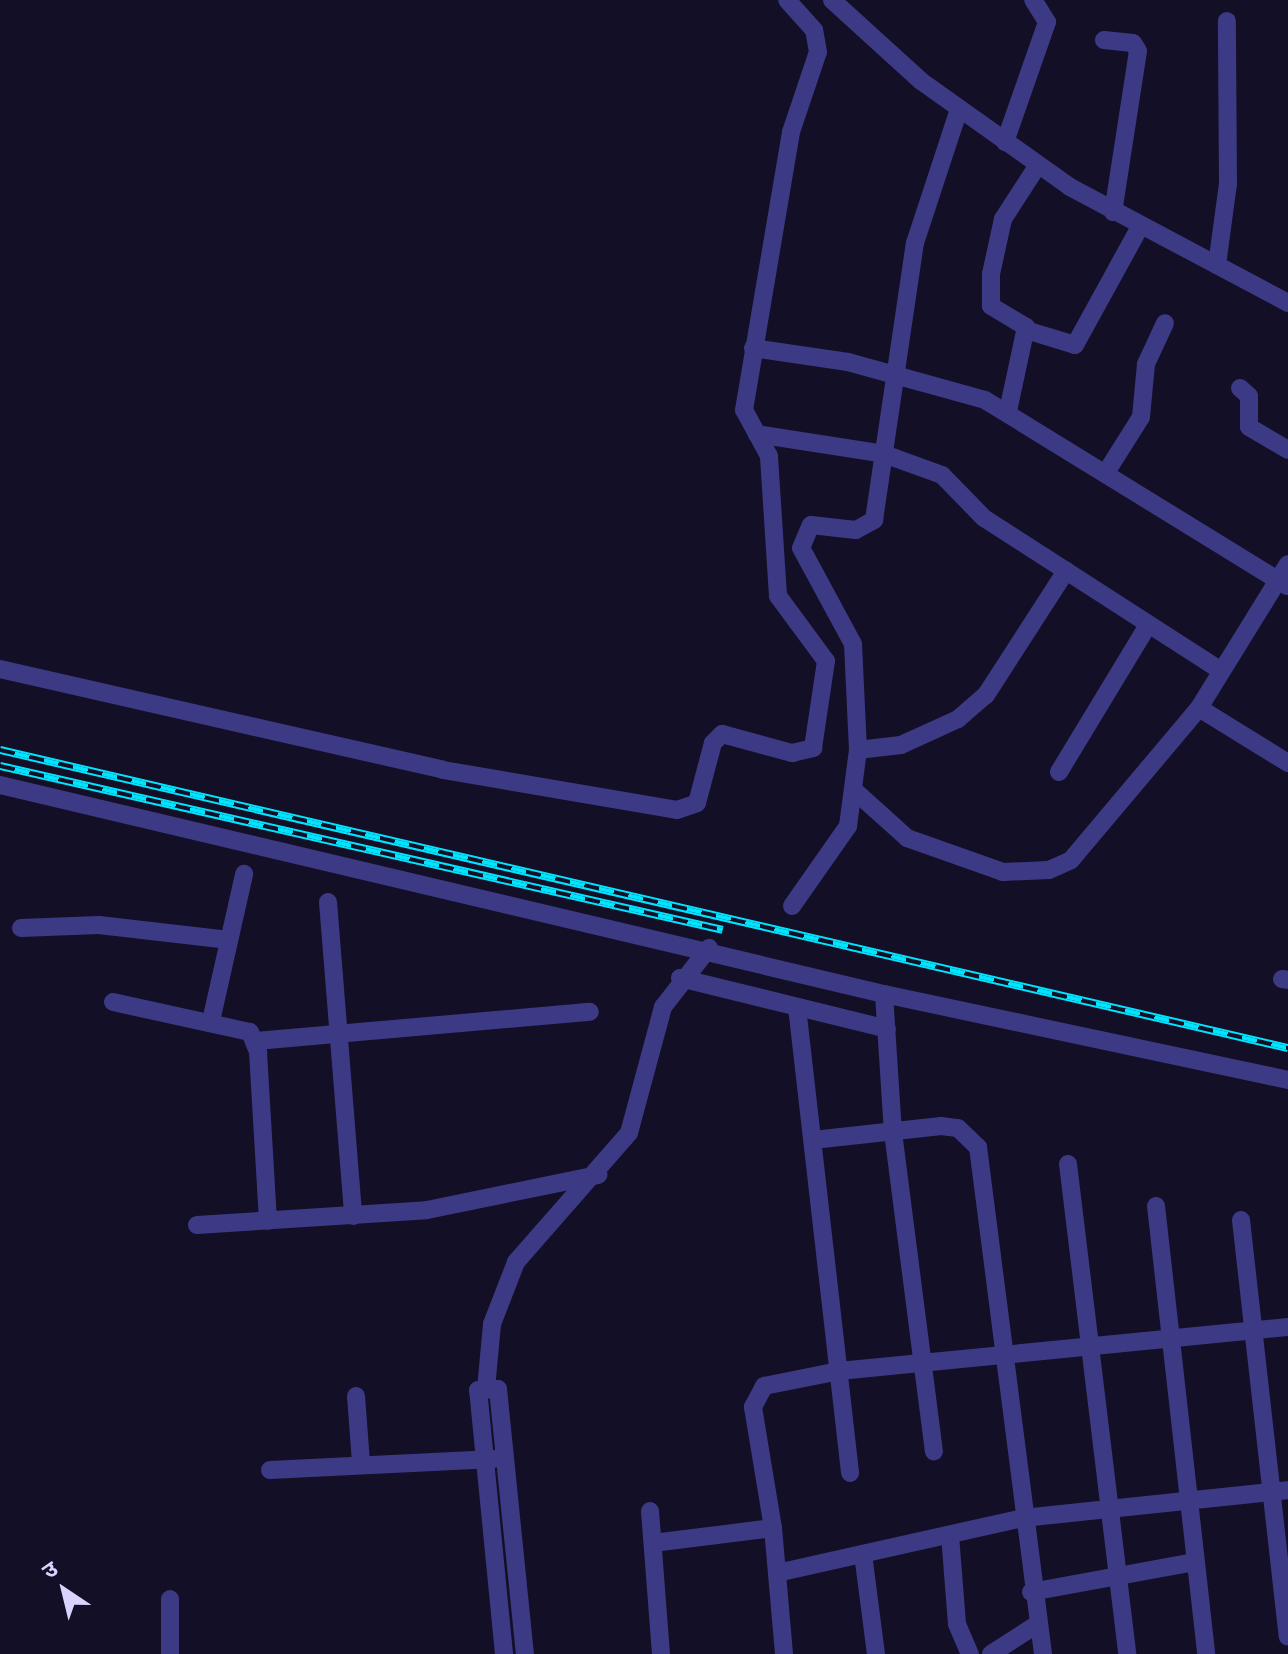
<!DOCTYPE html>
<html>
<head>
<meta charset="utf-8">
<style>
  body { margin:0 }
  #map { position:relative; width:1288px; height:1654px; overflow:hidden; background:#130f26; font-family:Cabin,"Noto Sans Devanagari",sans-serif }
  div>[style] { position:absolute }
  .minor>* { height:18px; margin:-9px; padding:0 9px; transform-origin:9px; border-radius:9px; background:#3d3a85 }
  .rail>* { height:8px; margin-top:-4px; transform-origin:0; background:repeating-linear-gradient(90deg,#130f26 0 15px,#00e5ff 0 30px); box-sizing:border-box; border-block:2px solid #00e5ff }
  span { translate:-50% -50%; white-space:nowrap; text-align:center; line-height:1.15; -webkit-text-stroke:6px #130f26; paint-order:stroke }
  .north { position:absolute; left:24px; top:1550px; width:80px; height:80px; -webkit-text-stroke:6px #130f26; paint-order:stroke; rotate:325deg; font-size:22px; font-weight:700; line-height:32px; text-align:center; color:#d9d4ff }
  .north::after { content:''; display:block; margin:auto; width:28px; height:36px; background:#d9d4ff; clip-path:polygon(50% 0,100% 100%,50% 72%,0 100%) }
</style>
</head>
<body>
<div id="map">
  <div class="minor">
    <i style="left:832px;top:0;width:120px;rotate:42.3deg"></i>
    <i style="left:921px;top:81px;width:183px;rotate:35.4deg"></i>
    <i style="left:1070px;top:187px;width:247px;rotate:28deg"></i>
    <i style="left:1104px;top:40px;width:29px;rotate:6deg"></i>
    <i style="left:1133px;top:43px;width:9px;rotate:58deg"></i>
    <i style="left:1138px;top:51px;width:163px;rotate:98.8deg"></i>
    <i style="left:1005px;top:142px;width:127px;rotate:-70.7deg"></i>
    <i style="left:1047px;top:22px;width:26px;rotate:-122deg"></i>
    <i style="left:1217px;top:265px;width:82px;rotate:-82.3deg"></i>
    <i style="left:1228px;top:184px;width:163px;rotate:-90.4deg"></i>
    <i style="left:1026px;top:330px;width:51px;rotate:17deg"></i>
    <i style="left:1075px;top:345px;width:135px;rotate:-61.2deg"></i>
    <i style="left:753px;top:348px;width:96px;rotate:8.4deg"></i>
    <i style="left:848px;top:362px;width:142px;rotate:15.5deg"></i>
    <i style="left:985px;top:400px;width:355px;rotate:31.6deg"></i>
    <i style="left:1240px;top:388px;width:12px;rotate:42deg"></i>
    <i style="left:1249px;top:396px;width:31px;rotate:90deg"></i>
    <i style="left:1249px;top:427px;width:45px;rotate:30.5deg"></i>
    <i style="left:1008px;top:411px;width:86px;rotate:-77.9deg"></i>
    <i style="left:1026px;top:327px;width:41px;rotate:-149deg"></i>
    <i style="left:991px;top:306px;width:32px;rotate:-90deg"></i>
    <i style="left:991px;top:274px;width:56px;rotate:-77.7deg"></i>
    <i style="left:1003px;top:219px;width:64px;rotate:-57.1deg"></i>
    <i style="left:757px;top:434px;width:129px;rotate:8.9deg"></i>
    <i style="left:884px;top:454px;width:62px;rotate:19.9deg"></i>
    <i style="left:942px;top:475px;width:60px;rotate:45.7deg"></i>
    <i style="left:984px;top:518px;width:282px;rotate:32.8deg"></i>
    <i style="left:1107px;top:471px;width:64px;rotate:-57.8deg"></i>
    <i style="left:1141px;top:417px;width:53px;rotate:-84.6deg"></i>
    <i style="left:1146px;top:364px;width:45px;rotate:-65.1deg"></i>
    <i style="left:0;top:669px;width:454px;rotate:12.8deg"></i>
    <i style="left:443px;top:770px;width:237px;rotate:9.7deg"></i>
    <i style="left:677px;top:810px;width:21px;rotate:-19deg"></i>
    <i style="left:697px;top:803px;width:62px;rotate:-75.1deg"></i>
    <i style="left:713px;top:743px;width:13px;rotate:-45deg"></i>
    <i style="left:722px;top:734px;width:73px;rotate:15.2deg"></i>
    <i style="left:792px;top:753px;width:22px;rotate:-13deg"></i>
    <i style="left:813px;top:748px;width:88px;rotate:-81.5deg"></i>
    <i style="left:826px;top:661px;width:81px;rotate:-126.4deg"></i>
    <i style="left:778px;top:596px;width:140px;rotate:-93.7deg"></i>
    <i style="left:769px;top:456px;width:52px;rotate:-118.5deg"></i>
    <i style="left:744px;top:410px;width:282px;rotate:-80.4deg"></i>
    <i style="left:791px;top:132px;width:84px;rotate:-71.4deg"></i>
    <i style="left:818px;top:52px;width:22px;rotate:-100deg"></i>
    <i style="left:814px;top:30px;width:40px;rotate:-132deg"></i>
    <i style="left:1199px;top:708px;width:105px;rotate:31.7deg"></i>
    <i style="left:858px;top:750px;width:43px;rotate:-6.6deg"></i>
    <i style="left:901px;top:745px;width:63px;rotate:-24.5deg"></i>
    <i style="left:958px;top:719px;width:37px;rotate:-41deg"></i>
    <i style="left:986px;top:695px;width:148px;rotate:-57.2deg"></i>
    <i style="left:1059px;top:772px;width:172px;rotate:-58.8deg"></i>
    <i style="left:0;top:785px;width:908px;rotate:13.3deg"></i>
    <i style="left:884px;top:994px;width:413px;rotate:12deg"></i>
    <i style="left:856px;top:792px;width:69px;rotate:42deg"></i>
    <i style="left:907px;top:838px;width:102px;rotate:19.5deg"></i>
    <i style="left:1003px;top:872px;width:46px;rotate:-2.5deg"></i>
    <i style="left:1049px;top:870px;width:24px;rotate:-24deg"></i>
    <i style="left:1071px;top:860px;width:199px;rotate:-49.9deg"></i>
    <i style="left:1199px;top:708px;width:169px;rotate:-58.3deg"></i>
    <i style="left:328px;top:902px;width:315px;rotate:85.4deg"></i>
    <i style="left:792px;top:906px;width:98px;rotate:-55deg"></i>
    <i style="left:848px;top:826px;width:77px;rotate:-82.5deg"></i>
    <i style="left:858px;top:750px;width:106px;rotate:-92.7deg"></i>
    <i style="left:853px;top:644px;width:109px;rotate:-118.4deg"></i>
    <i style="left:801px;top:548px;width:25px;rotate:-67deg"></i>
    <i style="left:811px;top:525px;width:45px;rotate:6.3deg"></i>
    <i style="left:856px;top:530px;width:21px;rotate:-29deg"></i>
    <i style="left:874px;top:520px;width:280px;rotate:-81.6deg"></i>
    <i style="left:915px;top:243px;width:141px;rotate:-71.8deg"></i>
    <i style="left:21px;top:928px;width:78px;rotate:-2.2deg"></i>
    <i style="left:99px;top:925px;width:131px;rotate:6.6deg"></i>
    <i style="left:680px;top:978px;width:213px;rotate:13.8deg"></i>
    <i style="left:1282px;top:979px;width:6px;rotate:9deg"></i>
    <i style="left:884px;top:994px;width:138px;rotate:86.3deg"></i>
    <i style="left:893px;top:1132px;width:322px;rotate:82.7deg"></i>
    <i style="left:113px;top:1002px;width:140px;rotate:12.4deg"></i>
    <i style="left:250px;top:1032px;width:22px;rotate:68deg"></i>
    <i style="left:258px;top:1052px;width:169px;rotate:86.6deg"></i>
    <i style="left:797px;top:1007px;width:469px;rotate:83.5deg"></i>
    <i style="left:211px;top:1021px;width:151px;rotate:-77.3deg"></i>
    <i style="left:256px;top:1041px;width:335px;rotate:-5deg"></i>
    <i style="left:813px;top:1140px;width:129px;rotate:-6.2deg"></i>
    <i style="left:941px;top:1126px;width:17px;rotate:7deg"></i>
    <i style="left:958px;top:1128px;width:28px;rotate:44deg"></i>
    <i style="left:978px;top:1147px;width:511px;rotate:82.69deg"></i>
    <i style="left:1068px;top:1164px;width:494px;rotate:83.1deg"></i>
    <i style="left:1156px;top:1206px;width:451px;rotate:83.6deg"></i>
    <i style="left:1241px;top:1220px;width:419px;rotate:83.6deg"></i>
    <i style="left:197px;top:1225px;width:230px;rotate:-3.7deg"></i>
    <i style="left:427px;top:1210px;width:175px;rotate:-11.6deg"></i>
    <i style="left:486px;top:1389px;width:65px;rotate:-84.7deg"></i>
    <i style="left:492px;top:1324px;width:66px;rotate:-68.8deg"></i>
    <i style="left:516px;top:1262px;width:171px;rotate:-48.8deg"></i>
    <i style="left:629px;top:1133px;width:131px;rotate:-74.9deg"></i>
    <i style="left:663px;top:1007px;width:75px;rotate:-52.1deg"></i>
    <i style="left:356px;top:1396px;width:67px;rotate:85.7deg"></i>
    <i style="left:270px;top:1470px;width:224px;rotate:-2.8deg"></i>
    <i style="left:650px;top:1511px;width:143px;rotate:85.6deg"></i>
    <i style="left:773px;top:1528px;width:123px;rotate:-99.4deg"></i>
    <i style="left:753px;top:1407px;width:24px;rotate:-62deg"></i>
    <i style="left:764px;top:1386px;width:76px;rotate:-11.3deg"></i>
    <i style="left:839px;top:1371px;width:451px;rotate:-5.6deg"></i>
    <i style="left:950px;top:1535px;width:89px;rotate:85.5deg"></i>
    <i style="left:957px;top:1624px;width:33px;rotate:67deg"></i>
    <i style="left:653px;top:1543px;width:121px;rotate:-7.1deg"></i>
    <i style="left:773px;top:1528px;width:126px;rotate:85deg"></i>
    <i style="left:863px;top:1554px;width:101px;rotate:82.6deg"></i>
    <i style="left:777px;top:1573px;width:252px;rotate:-12.6deg"></i>
    <i style="left:1023px;top:1518px;width:266px;rotate:-6deg"></i>
    <i style="left:1031px;top:1592px;width:167px;rotate:-10.4deg"></i>
    <i style="left:170px;top:1599px;width:55px;rotate:90deg"></i>
    <i style="left:504px;top:1654px;width:265px;rotate:-95.6deg"></i>
    <i style="left:478px;top:1390px;width:20px;rotate:-3deg"></i>
    <i style="left:498px;top:1389px;width:266px;rotate:84.2deg"></i>
    <i style="left:991px;top:1654px;width:54px;rotate:-32.8deg"></i>
  </div>
  <div class="rail">
    <i style="left:0;top:750px;width:1322px;rotate:13.03deg"></i>
    <i style="left:0;top:766px;width:741px;rotate:12.78deg"></i>
  </div>
  <div class="north">उ</div>
</div>
</body>
</html>
